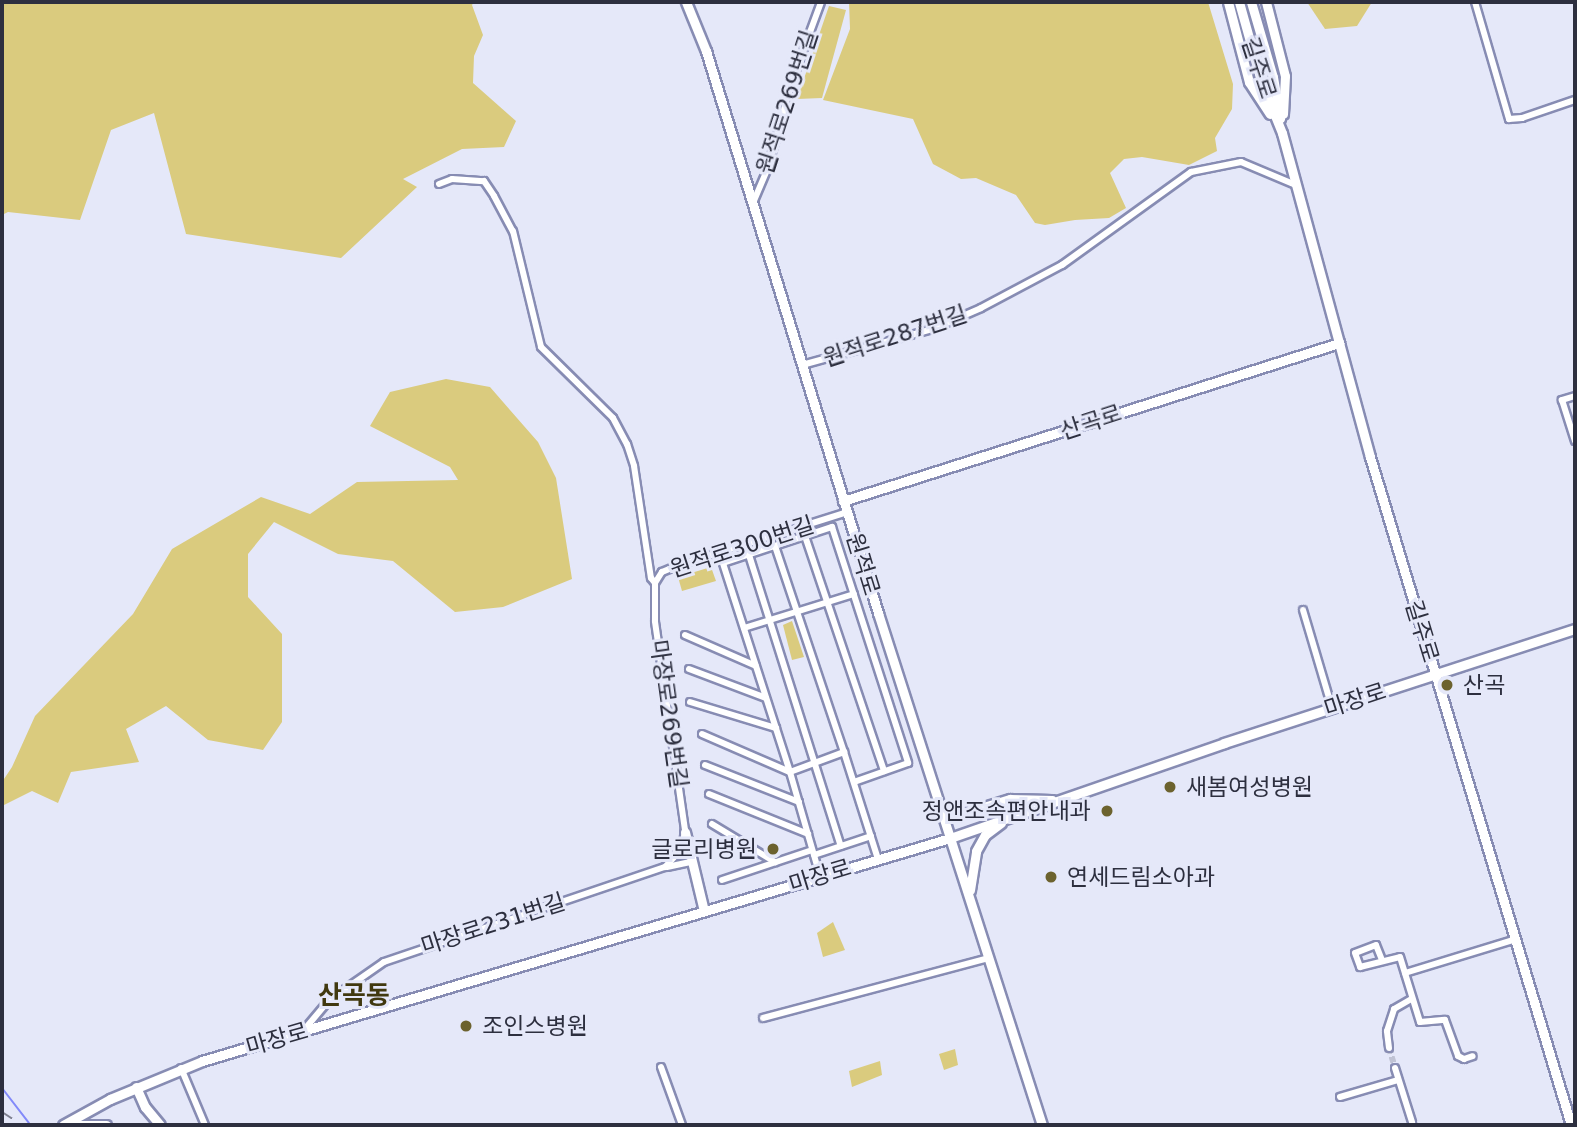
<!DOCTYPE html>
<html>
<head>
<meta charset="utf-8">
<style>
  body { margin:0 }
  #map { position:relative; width:1577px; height:1127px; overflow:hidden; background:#e5e8f9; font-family:"DejaVu Sans","Noto Sans KR",sans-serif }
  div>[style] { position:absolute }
  .green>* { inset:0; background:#dacb7e }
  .stream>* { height:2px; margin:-1px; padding:0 1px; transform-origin:1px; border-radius:1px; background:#8289fa }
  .street-tunnel>* { height:6px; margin-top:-3px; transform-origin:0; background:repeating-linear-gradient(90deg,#c0c3d4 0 6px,transparent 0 9px) }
  .roads { filter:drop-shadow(2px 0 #878cb3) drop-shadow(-2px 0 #878cb3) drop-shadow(0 2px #878cb3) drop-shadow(0 -2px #878cb3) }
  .street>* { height:6px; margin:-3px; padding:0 3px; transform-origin:3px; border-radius:3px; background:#fff }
  .secondary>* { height:9px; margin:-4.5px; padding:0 4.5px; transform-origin:4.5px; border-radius:4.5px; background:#fff }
  .rail>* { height:2px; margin-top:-1px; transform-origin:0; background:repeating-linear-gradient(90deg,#7e8090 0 12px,transparent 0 24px) }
  .dots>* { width:19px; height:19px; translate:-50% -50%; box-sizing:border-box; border:4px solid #e5e8f9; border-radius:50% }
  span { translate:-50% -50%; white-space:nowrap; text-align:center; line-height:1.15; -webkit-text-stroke:6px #e5e8f9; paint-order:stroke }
  .street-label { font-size:23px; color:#2d2f3f }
  .poi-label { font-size:23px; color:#2d2f3f }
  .left { translate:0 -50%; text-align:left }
  .right { translate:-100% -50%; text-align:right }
  .quarter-label { font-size:26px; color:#41390f; font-weight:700 }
  .frame { position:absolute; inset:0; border:4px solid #2d2f3f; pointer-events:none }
</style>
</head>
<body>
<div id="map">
  <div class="green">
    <i style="clip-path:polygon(2px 2px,474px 2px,472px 5px,483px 35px,474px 56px,473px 83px,516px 121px,504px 147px,462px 149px,403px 179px,417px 187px,341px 258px,186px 234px,154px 113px,111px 130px,80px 220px,8px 212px,2px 215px)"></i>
    <i style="clip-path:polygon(849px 2px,1208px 2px,1233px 84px,1232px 109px,1215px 138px,1217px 151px,1189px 165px,1142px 157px,1124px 159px,1110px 173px,1126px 208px,1109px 218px,1075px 220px,1045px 225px,1035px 223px,1016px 195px,976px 178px,961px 179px,933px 164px,913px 119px,823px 100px,850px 29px)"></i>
    <i style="clip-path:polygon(1307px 2px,1372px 2px,1357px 26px,1325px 29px)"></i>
    <i style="clip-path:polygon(829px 6px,846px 10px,822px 98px,797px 99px)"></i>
    <i style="clip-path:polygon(446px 379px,490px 387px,538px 442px,556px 478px,572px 579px,503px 607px,455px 612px,393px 561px,338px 554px,274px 522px,248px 554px,248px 597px,282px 634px,282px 722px,263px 750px,208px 740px,166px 706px,126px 729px,139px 762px,71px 772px,58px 803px,32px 791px,2px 806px,2px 782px,12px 767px,35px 716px,133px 614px,172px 549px,261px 497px,310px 514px,357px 482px,458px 480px,450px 467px,370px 426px,390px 392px)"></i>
    <i style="clip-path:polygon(711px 567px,716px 581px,682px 591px,678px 577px)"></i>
    <i style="clip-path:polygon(792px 621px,804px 657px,792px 660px,783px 625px)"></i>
    <i style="clip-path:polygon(833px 922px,845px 950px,823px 957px,817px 933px)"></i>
    <i style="clip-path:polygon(955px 1049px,958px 1065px,944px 1070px,939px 1054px)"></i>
    <i style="clip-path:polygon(880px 1061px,882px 1075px,852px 1087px,849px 1071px)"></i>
  </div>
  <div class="stream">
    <i style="left:2px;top:1088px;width:44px;rotate:52.4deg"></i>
  </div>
  <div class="street-tunnel">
    <i style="left:1389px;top:1048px;width:21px;rotate:73deg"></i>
  </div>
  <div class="roads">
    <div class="street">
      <i style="left:1475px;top:2px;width:122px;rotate:73.8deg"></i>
      <i style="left:1509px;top:119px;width:13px;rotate:-4deg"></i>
      <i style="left:1522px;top:118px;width:56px;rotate:-18.8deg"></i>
      <i style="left:439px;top:184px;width:14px;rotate:-21deg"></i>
      <i style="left:452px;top:179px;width:32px;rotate:4deg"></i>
      <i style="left:484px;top:181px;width:18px;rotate:56deg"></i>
      <i style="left:494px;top:196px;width:40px;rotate:62deg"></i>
      <i style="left:513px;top:231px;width:119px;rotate:76.4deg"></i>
      <i style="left:541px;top:347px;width:101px;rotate:44.6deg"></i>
      <i style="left:613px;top:418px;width:30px;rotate:62deg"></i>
      <i style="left:627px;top:444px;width:23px;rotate:72deg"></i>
      <i style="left:634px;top:466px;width:113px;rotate:81.4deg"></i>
      <i style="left:651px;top:578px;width:6px;rotate:51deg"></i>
      <i style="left:753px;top:203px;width:39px;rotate:-67deg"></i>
      <i style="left:768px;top:167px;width:89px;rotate:-74.4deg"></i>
      <i style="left:792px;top:81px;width:84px;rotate:-69.8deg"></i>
      <i style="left:802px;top:365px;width:136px;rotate:-15.4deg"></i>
      <i style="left:933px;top:329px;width:52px;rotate:-23.6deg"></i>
      <i style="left:981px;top:308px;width:92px;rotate:-28deg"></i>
      <i style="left:1062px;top:265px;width:159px;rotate:-35.8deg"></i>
      <i style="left:1191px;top:172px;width:51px;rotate:-11.3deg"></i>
      <i style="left:1241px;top:162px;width:60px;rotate:22.7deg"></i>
      <i style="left:1575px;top:396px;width:14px;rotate:163deg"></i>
      <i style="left:1562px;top:400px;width:43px;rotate:72.4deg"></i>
      <i style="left:805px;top:536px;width:248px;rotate:71.4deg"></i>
      <i style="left:775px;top:546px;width:217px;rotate:71.5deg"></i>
      <i style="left:749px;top:555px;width:305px;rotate:72.5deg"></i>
      <i style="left:1303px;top:610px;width:102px;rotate:73.5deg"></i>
      <i style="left:744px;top:628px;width:115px;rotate:-17.2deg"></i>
      <i style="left:685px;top:635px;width:77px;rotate:23.6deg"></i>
      <i style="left:689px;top:669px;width:82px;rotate:20.6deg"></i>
      <i style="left:690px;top:702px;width:90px;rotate:16.8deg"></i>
      <i style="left:702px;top:734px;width:96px;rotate:23.4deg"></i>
      <i style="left:705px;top:765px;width:101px;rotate:21.5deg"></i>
      <i style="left:790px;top:772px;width:219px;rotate:-107.8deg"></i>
      <i style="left:723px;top:563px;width:115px;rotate:-18.3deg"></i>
      <i style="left:832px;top:527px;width:248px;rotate:72.1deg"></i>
      <i style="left:908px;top:763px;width:57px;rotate:160.6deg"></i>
      <i style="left:709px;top:794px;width:107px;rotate:22deg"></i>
      <i style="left:712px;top:824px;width:74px;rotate:31.1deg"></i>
      <i style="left:814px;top:855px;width:60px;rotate:-18.4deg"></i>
      <i style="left:667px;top:867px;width:25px;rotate:-12deg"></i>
      <i style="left:820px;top:876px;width:108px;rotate:-106.1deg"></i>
      <i style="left:790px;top:772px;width:58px;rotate:-20.3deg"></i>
      <i style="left:844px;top:752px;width:112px;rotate:72.4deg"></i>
      <i style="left:722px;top:880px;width:95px;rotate:-18.4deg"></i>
      <i style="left:1382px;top:960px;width:16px;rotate:-112deg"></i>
      <i style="left:1376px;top:945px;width:22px;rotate:159deg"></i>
      <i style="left:1355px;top:953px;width:15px;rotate:70deg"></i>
      <i style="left:1360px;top:967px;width:41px;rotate:-14deg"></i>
      <i style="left:1400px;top:957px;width:68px;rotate:72.9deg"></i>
      <i style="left:1420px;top:1022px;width:25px;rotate:-5deg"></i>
      <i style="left:1445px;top:1020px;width:38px;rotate:70deg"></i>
      <i style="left:1458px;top:1056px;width:7px;rotate:27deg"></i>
      <i style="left:1464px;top:1059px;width:9px;rotate:-18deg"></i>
      <i style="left:1405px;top:973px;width:116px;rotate:-17deg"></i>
      <i style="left:763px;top:1018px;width:234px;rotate:-14.9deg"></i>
      <i style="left:304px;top:1030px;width:38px;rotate:-50deg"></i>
      <i style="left:328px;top:1001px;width:68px;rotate:-34.9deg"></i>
      <i style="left:384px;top:962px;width:297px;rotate:-18.7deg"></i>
      <i style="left:665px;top:867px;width:25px;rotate:-47deg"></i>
      <i style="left:682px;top:849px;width:19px;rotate:-81deg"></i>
      <i style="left:685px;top:830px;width:211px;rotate:-98.2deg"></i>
      <i style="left:655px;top:621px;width:38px;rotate:-90deg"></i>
      <i style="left:655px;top:583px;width:13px;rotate:-58deg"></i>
      <i style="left:662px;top:572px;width:15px;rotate:-23deg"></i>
      <i style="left:676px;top:566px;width:179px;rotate:-17.5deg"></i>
      <i style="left:1389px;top:1048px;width:17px;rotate:-97deg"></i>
      <i style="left:1387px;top:1031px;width:23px;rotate:-72deg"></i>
      <i style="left:1394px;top:1009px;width:20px;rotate:-30deg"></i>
      <i style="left:661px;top:1067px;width:62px;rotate:70.1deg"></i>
      <i style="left:181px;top:1068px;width:62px;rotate:67.2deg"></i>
      <i style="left:1395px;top:1068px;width:57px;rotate:72.5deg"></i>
      <i style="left:1340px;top:1097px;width:60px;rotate:-16.3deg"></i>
    </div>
    <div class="secondary">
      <i style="left:686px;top:2px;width:53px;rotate:67.8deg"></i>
      <i style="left:706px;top:51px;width:588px;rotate:72.98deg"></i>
      <i style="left:878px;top:613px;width:538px;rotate:72.24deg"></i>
      <i style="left:1228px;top:2px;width:83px;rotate:75.3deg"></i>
      <i style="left:1249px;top:82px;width:38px;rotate:57deg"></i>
      <i style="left:1239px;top:2px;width:82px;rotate:74.4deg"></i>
      <i style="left:1261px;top:81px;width:56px;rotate:68deg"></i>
      <i style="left:1282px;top:133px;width:336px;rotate:74.8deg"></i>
      <i style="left:1370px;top:457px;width:698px;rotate:73.25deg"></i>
      <i style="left:1251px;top:2px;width:78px;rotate:73.7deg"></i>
      <i style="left:1273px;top:77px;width:42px;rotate:80.3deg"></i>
      <i style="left:1266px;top:2px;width:76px;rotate:75.6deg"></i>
      <i style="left:1285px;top:76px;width:38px;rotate:93deg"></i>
      <i style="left:843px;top:501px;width:521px;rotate:-17.67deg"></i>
      <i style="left:942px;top:810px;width:11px;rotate:38deg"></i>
      <i style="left:951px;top:817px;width:62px;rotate:-17deg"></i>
      <i style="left:1010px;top:799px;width:42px;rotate:1.4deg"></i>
      <i style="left:685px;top:832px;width:81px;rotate:76.5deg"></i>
      <i style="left:970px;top:890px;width:39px;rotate:-81deg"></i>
      <i style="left:976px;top:851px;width:18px;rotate:-61deg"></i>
      <i style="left:985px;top:835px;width:20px;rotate:-37deg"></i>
      <i style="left:136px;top:1087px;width:22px;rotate:66deg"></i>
      <i style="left:145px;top:1107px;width:23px;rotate:50deg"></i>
      <i style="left:63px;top:1125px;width:54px;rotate:-29deg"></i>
      <i style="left:110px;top:1099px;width:100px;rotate:-22.4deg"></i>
      <i style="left:202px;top:1061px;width:781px;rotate:-16.6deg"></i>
      <i style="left:950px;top:838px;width:290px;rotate:-19.1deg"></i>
      <i style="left:1224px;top:743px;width:369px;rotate:-18deg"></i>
      <i style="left:79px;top:1125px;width:27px"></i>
    </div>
  </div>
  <div class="rail">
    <i style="left:2px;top:1112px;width:24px;rotate:33deg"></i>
  </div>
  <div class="dots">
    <i style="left:1447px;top:685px;background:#6c622e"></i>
    <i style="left:1170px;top:787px;background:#6c622e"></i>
    <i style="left:1107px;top:811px;background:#6c622e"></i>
    <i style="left:773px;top:849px;background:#6c622e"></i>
    <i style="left:1051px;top:877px;background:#6c622e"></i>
    <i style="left:466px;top:1026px;background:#6c622e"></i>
  </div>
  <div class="street-label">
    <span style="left:1259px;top:68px;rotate:72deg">길주로</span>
    <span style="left:787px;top:102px;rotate:-72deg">원적로269번길</span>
    <span style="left:895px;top:336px;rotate:-18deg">원적로287번길</span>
    <span style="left:1091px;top:422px;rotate:-18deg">산곡로</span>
    <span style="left:742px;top:547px;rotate:-18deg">원적로300번길</span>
    <span style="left:863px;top:564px;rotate:73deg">원적로</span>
    <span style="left:1422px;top:631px;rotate:73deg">길주로</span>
    <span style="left:1355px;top:700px;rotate:-18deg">마장로</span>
    <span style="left:669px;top:714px;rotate:82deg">마장로269번길</span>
    <span style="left:820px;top:876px;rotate:-17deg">마장로</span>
    <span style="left:493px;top:924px;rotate:-18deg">마장로231번길</span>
    <span style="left:277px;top:1039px;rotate:-16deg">마장로</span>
  </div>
  <div class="poi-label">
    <span class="left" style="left:1463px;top:685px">산곡</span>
    <span class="left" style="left:1186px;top:787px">새봄여성병원</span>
    <span class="right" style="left:1091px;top:811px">정앤조속편안내과</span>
    <span class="right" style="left:757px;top:849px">글로리병원</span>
    <span class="left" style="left:1067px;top:877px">연세드림소아과</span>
    <span class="left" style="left:482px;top:1026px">조인스병원</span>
  </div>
  <div class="quarter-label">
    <span style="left:354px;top:996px">산곡동</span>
  </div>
  <div class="frame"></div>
</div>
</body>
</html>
